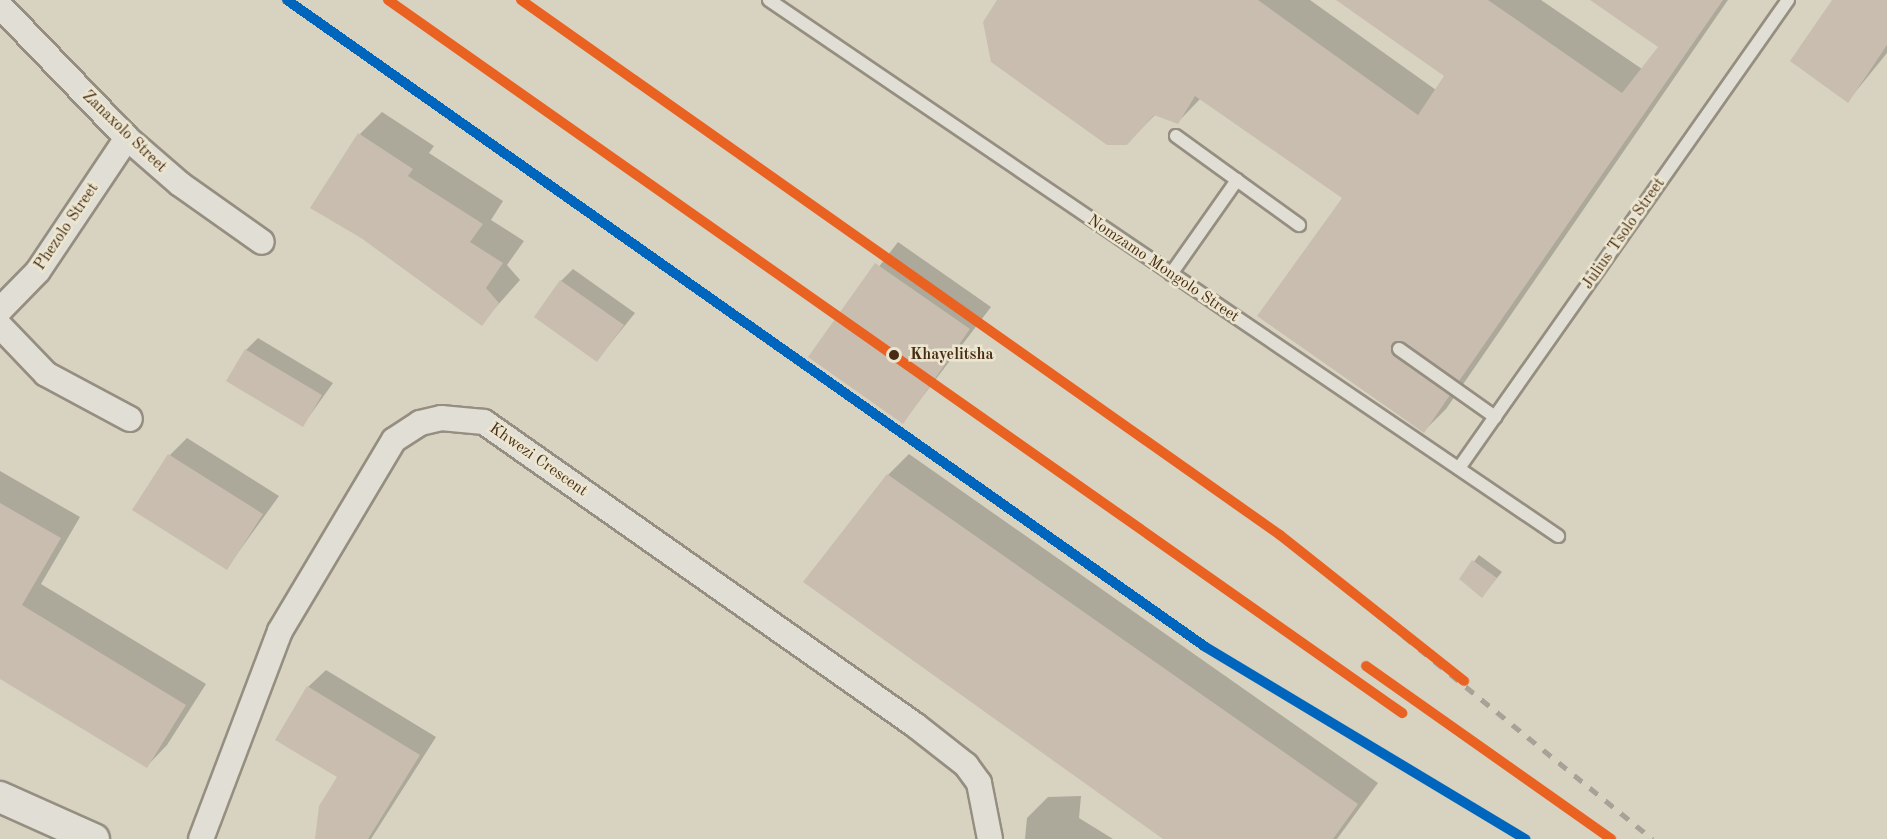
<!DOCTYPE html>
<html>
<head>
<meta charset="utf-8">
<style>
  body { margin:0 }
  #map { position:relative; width:1887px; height:839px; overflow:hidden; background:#d8d3c1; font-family:"Old Standard TT",serif }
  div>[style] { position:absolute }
  .shadow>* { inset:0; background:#0003 }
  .building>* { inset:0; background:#c9bdaf }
  .roads { filter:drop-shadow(2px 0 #958e81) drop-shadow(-2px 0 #958e81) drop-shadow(0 2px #958e81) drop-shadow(0 -2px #958e81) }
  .service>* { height:12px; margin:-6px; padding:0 6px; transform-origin:6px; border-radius:6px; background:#e1dfd5 }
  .minor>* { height:24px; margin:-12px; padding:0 12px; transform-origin:12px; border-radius:12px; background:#e1dfd5 }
  .tertiary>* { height:30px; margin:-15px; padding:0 15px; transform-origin:15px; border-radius:15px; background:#e1dfd5 }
  .rail>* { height:4.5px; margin-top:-2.25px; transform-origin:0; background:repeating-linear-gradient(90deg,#a7a197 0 10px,transparent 0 20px) }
  .rail-1>* { height:10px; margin:-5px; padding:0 5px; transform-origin:5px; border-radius:5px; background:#0065bd }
  .rail-2>* { height:10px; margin:-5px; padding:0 5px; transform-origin:5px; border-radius:5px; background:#e96221 }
  .dots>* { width:16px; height:16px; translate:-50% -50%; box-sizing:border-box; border:3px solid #ece6d0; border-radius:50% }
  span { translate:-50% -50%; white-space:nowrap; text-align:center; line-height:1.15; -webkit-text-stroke:5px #ece6d0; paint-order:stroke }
  .street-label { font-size:16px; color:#472b13 }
  .stop-label { font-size:16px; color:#472b13; font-weight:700 }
  .left { translate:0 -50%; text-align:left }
</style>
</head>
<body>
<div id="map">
  <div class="shadow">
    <i style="clip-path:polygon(999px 0,1310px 0,1436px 90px,1446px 75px,1339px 0,1541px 0,1642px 69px,1660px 47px,1593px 0,1728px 0,1446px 409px,1424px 431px,1259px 316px,1344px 198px,1201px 98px,1178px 122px,1156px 114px,1126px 144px)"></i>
    <i style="clip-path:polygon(1836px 0,1887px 0,1887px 53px,1848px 101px)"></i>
    <i style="clip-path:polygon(382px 112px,434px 146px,429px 153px,503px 201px,491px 220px,524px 241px,507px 265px,520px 280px,481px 324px,360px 134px)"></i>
    <i style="clip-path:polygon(898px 242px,991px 307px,903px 422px,810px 356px)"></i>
    <i style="clip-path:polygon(573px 269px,635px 313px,597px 360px,561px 281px)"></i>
    <i style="clip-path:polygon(258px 338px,333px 383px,303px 425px,246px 350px)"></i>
    <i style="clip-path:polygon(187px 438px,279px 496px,227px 568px,170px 455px)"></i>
    <i style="clip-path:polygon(909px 454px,1378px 783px,1337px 839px,1166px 839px,888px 475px)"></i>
    <i style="clip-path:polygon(0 471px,80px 517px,41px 584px,206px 684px,167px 745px,147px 766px,0 655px)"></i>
    <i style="clip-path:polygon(1479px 555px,1502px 572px,1487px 590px,1461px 579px)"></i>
    <i style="clip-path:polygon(326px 670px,436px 737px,371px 839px,316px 839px,339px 777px,308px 687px)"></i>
    <i style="clip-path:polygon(1081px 796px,1079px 818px,1113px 839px,1025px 839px,1027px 818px,1048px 797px)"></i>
  </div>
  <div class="building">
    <i style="clip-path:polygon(997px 0,1258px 0,1418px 115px,1444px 76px,1336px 0,1488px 0,1622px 93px,1658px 47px,1590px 0,1723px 0,1459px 381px,1404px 342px,1392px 345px,1394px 356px,1450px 395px,1424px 433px,1257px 316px,1342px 198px,1195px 96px,1178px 124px,1154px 115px,1127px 145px,1107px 145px,991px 62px,983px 22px)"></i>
    <i style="clip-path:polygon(1832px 0,1887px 0,1887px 45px,1848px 103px,1790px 61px)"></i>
    <i style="clip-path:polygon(358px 133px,413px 169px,408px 176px,483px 224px,470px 242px,503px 263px,486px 288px,499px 303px,482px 326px,361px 238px,310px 208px)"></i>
    <i style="clip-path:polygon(875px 263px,970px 329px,903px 424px,808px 357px)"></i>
    <i style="clip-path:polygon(560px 280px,624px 325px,597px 362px,534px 317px)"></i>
    <i style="clip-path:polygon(245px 349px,322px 395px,303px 427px,226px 381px)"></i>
    <i style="clip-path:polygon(168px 454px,263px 514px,227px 570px,132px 510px)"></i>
    <i style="clip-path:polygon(887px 474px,1358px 804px,1333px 839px,1163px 839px,803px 582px)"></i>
    <i style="clip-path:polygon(0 503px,61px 538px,22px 605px,186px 705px,147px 768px,0 679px)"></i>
    <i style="clip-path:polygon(1472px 560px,1497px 578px,1482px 598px,1459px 579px)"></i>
    <i style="clip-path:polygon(307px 686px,420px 755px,368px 839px,315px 839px,319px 806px,337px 777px,275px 740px)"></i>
  </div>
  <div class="roads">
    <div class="service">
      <i style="left:769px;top:0;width:954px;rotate:34.19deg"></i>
      <i style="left:1176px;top:136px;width:152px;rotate:35.9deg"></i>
      <i style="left:1171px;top:274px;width:115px;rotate:-54.9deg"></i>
      <i style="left:1399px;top:349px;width:118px;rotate:35.3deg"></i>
      <i style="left:1459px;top:468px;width:572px;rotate:-54.89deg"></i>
    </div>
    <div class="minor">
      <i style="left:0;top:6px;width:183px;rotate:46.1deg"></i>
      <i style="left:127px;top:138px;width:70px;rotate:41deg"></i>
      <i style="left:180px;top:184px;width:100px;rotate:35.3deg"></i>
      <i style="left:0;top:310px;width:54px;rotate:-45.7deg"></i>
      <i style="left:38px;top:271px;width:160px;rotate:-56.2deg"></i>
      <i style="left:0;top:326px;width:66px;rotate:46.2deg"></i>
      <i style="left:46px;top:374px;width:95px;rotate:28.2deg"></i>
      <i style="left:201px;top:839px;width:222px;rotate:-69.2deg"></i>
      <i style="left:280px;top:631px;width:222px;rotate:-59.2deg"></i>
      <i style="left:394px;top:440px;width:31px;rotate:-33deg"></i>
      <i style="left:420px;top:423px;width:22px;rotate:-13deg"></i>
      <i style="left:441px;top:418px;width:43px;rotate:5.3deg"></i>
      <i style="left:484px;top:422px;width:527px;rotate:35.11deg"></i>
      <i style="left:915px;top:725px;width:65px;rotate:38.1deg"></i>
      <i style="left:966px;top:765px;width:22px;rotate:54deg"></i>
      <i style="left:979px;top:783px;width:57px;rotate:78.9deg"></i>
    </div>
    <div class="tertiary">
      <i style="left:0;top:797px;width:103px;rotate:24.1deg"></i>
    </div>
  </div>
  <div class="rail">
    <i style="left:287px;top:0;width:1122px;rotate:35.16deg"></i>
    <i style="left:1204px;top:646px;width:375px;rotate:31deg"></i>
    <i style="left:521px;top:0;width:929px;rotate:35.18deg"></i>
    <i style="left:1280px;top:535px;width:481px;rotate:39.2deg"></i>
  </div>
  <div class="rail-1">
    <i style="left:287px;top:0;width:1122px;rotate:35.16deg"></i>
    <i style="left:1204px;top:646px;width:375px;rotate:31deg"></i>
  </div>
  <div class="rail-2">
    <i style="left:388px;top:0;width:1240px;rotate:35.11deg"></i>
    <i style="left:521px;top:0;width:929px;rotate:35.18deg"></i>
    <i style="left:1280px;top:535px;width:235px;rotate:38.4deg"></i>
    <i style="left:1366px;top:666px;width:300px;rotate:35.2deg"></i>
  </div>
  <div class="dots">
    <i style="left:894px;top:355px;background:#472b13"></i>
  </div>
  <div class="street-label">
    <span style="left:124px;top:132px;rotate:44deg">Zanaxolo Street</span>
    <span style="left:67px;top:227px;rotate:-56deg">Phezolo Street</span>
    <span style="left:1624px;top:234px;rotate:-55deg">Julius Tsolo Street</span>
    <span style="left:1163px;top:269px;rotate:34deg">Nomzamo Mongolo Street</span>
    <span style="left:538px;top:460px;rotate:35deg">Khwezi Crescent</span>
  </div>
  <div class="stop-label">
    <span class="left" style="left:910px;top:355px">Khayelitsha</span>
  </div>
</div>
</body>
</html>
